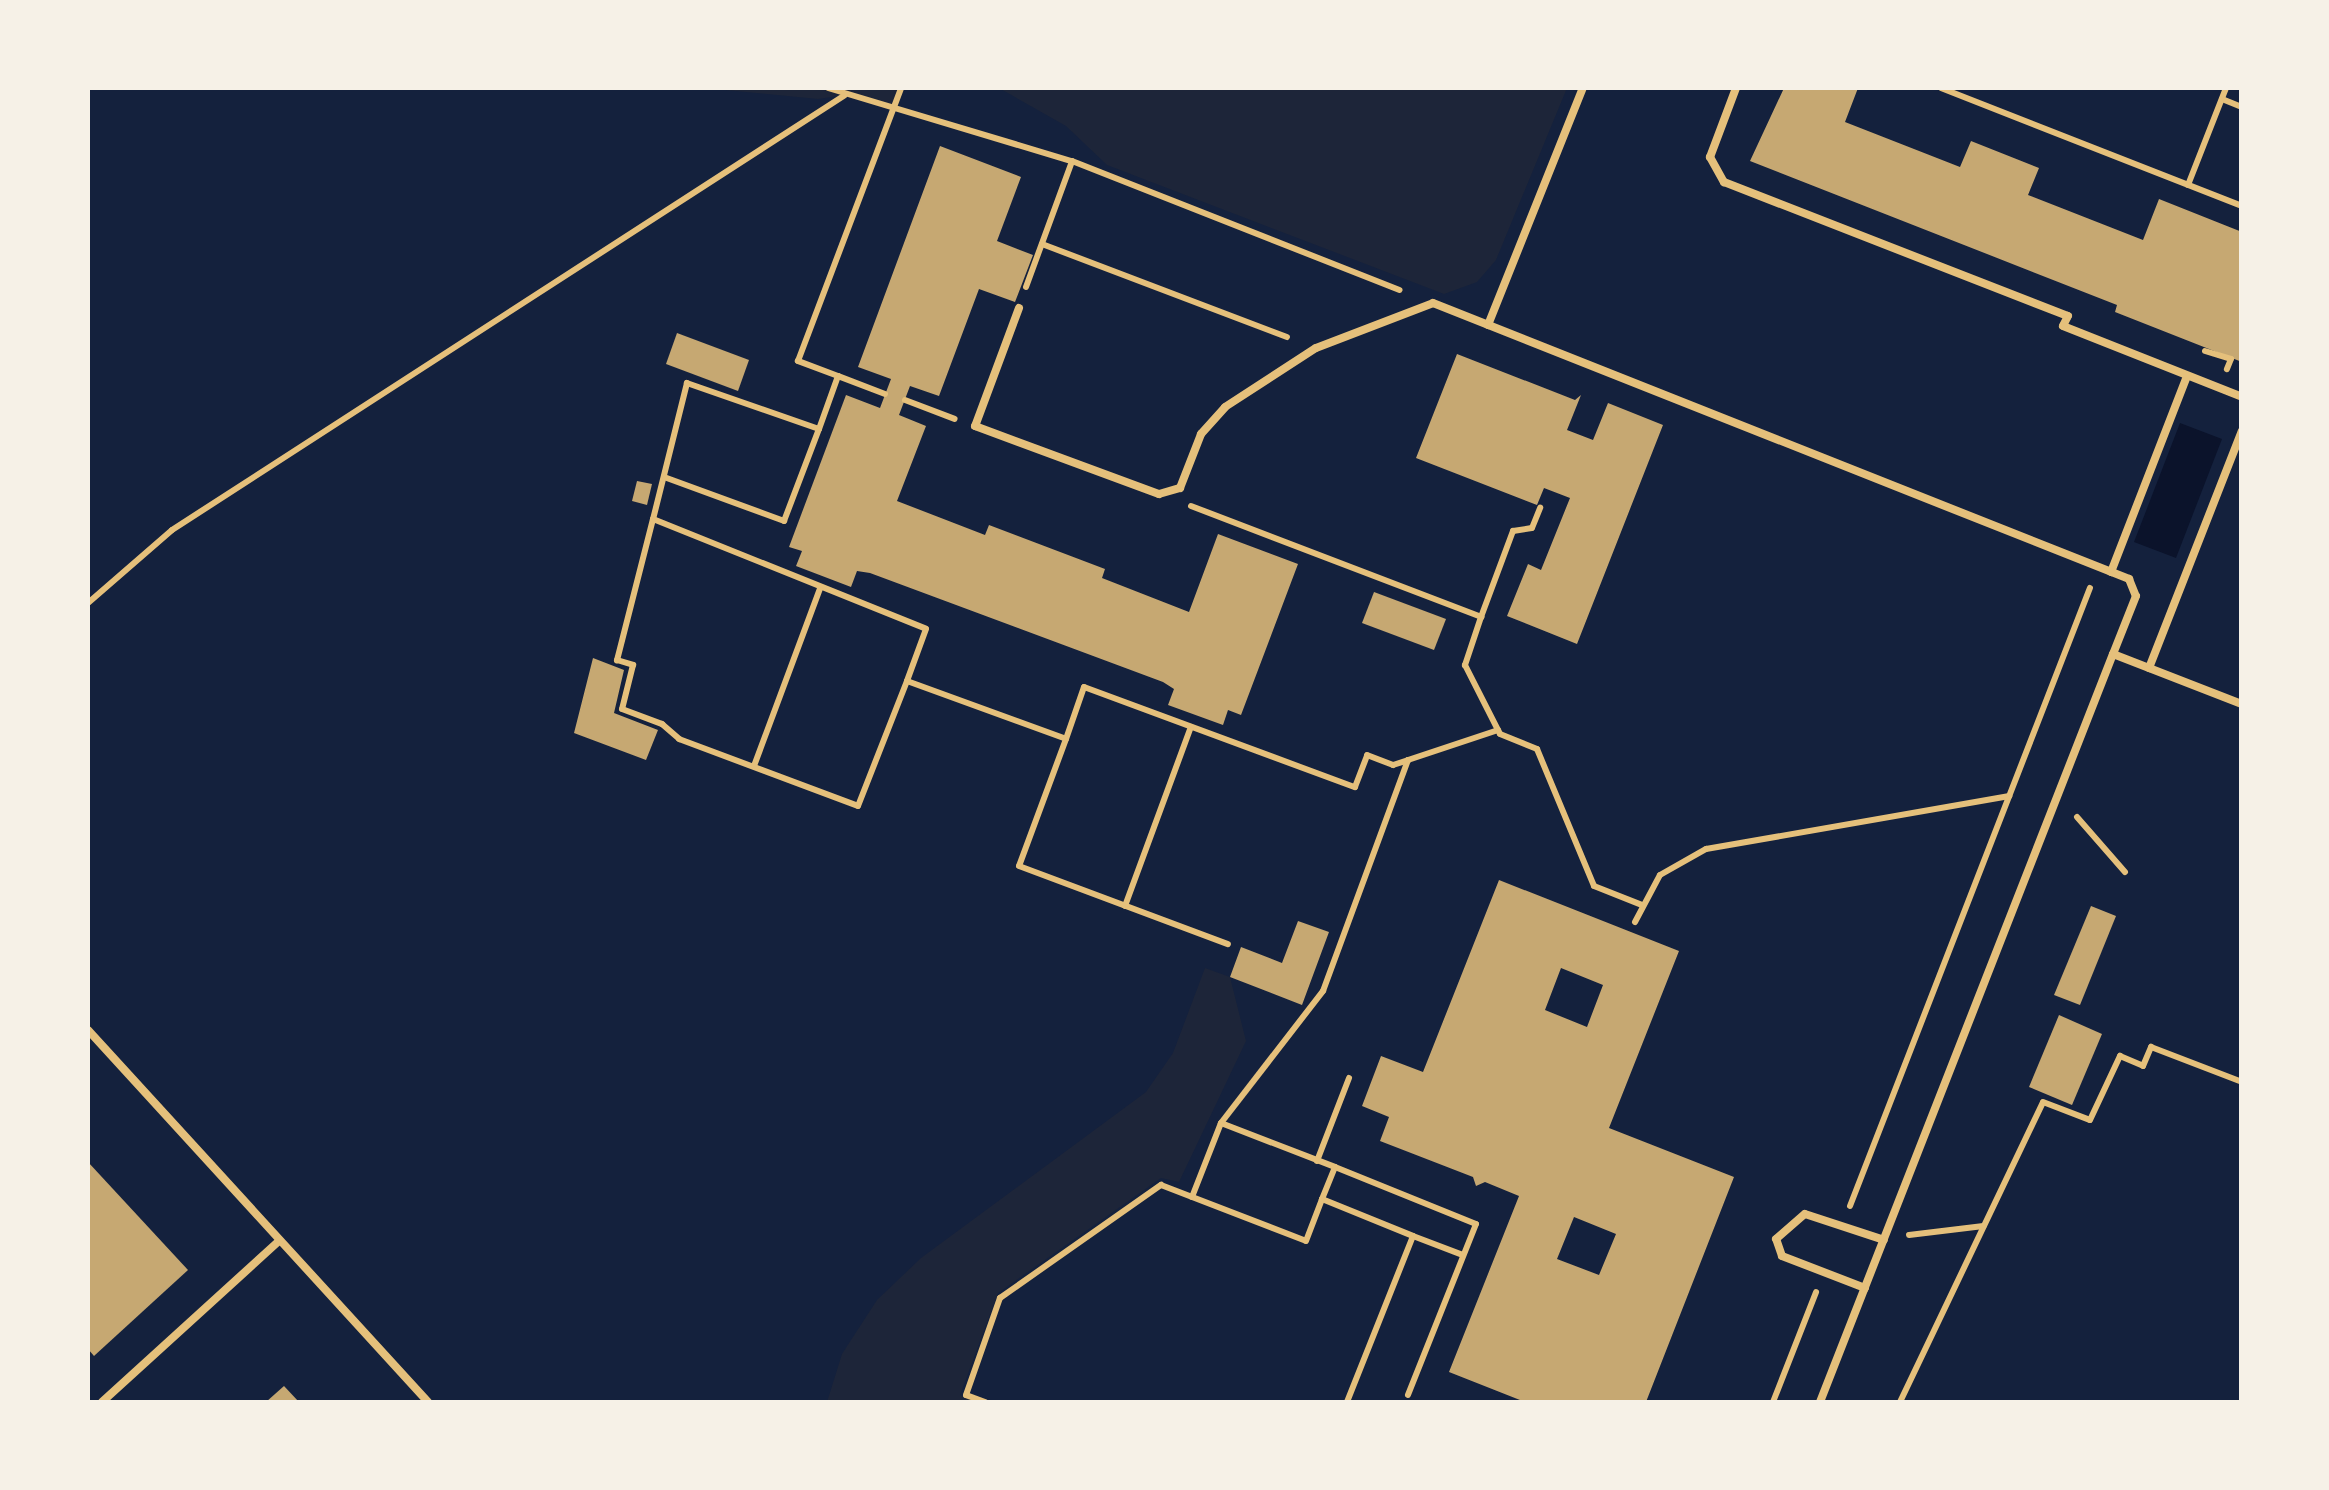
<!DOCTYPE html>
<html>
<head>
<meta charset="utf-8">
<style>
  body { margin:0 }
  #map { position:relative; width:2329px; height:1490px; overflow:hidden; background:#14213d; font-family:Cabin,sans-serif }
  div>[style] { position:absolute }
  .green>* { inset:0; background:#1d2539 }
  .water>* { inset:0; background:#0b132b }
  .building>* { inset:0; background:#c6a872 }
  .path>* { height:6px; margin:-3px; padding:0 3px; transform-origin:3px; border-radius:3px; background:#e5c07b }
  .service>* { height:8px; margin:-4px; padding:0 4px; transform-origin:4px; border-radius:4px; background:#e5c07b }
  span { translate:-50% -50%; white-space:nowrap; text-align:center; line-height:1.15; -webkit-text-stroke:10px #f6f1e7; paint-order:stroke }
  .frame { position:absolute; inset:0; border:90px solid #f6f1e7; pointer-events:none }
</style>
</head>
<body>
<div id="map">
  <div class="green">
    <i style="clip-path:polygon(705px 88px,901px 88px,894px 106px,845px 95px,818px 99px)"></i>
    <i style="clip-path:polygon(999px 88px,1567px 88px,1496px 260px,1477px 282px,1444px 294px,1107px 165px,1066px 126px)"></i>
    <i style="clip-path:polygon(1205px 968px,1230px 977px,1246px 1041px,1179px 1182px,1161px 1178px,998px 1293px,960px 1395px,975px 1402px,827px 1402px,842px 1354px,877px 1300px,921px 1258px,1146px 1092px,1173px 1053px)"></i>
  </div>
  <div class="water">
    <i style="clip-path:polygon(2180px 423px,2222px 439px,2176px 558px,2134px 542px)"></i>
  </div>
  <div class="building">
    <i style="clip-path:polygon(1784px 88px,1858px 88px,1845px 122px,1960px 167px,1971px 141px,2039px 168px,2028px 195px,2143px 240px,2159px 199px,2242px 232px,2242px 362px,2115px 312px,2117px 305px,1750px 161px)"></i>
    <i style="clip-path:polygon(940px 146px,1021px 177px,997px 241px,1033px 255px,1015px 302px,979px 289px,939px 396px,910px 386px,899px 415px,926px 426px,897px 501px,985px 535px,989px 525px,1105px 569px,1102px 578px,1189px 612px,1218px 534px,1298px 564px,1241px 715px,1228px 710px,1223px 725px,1168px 705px,1174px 689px,1163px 682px,870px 573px,857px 571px,851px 587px,796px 566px,802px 551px,789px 547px,846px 395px,880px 408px,891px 379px,858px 367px)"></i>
    <i style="clip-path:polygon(677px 333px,749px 360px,738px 391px,666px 364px)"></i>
    <i style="clip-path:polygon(1457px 354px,1575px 400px,1581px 395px,1567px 430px,1593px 440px,1608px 403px,1663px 425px,1577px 644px,1507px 616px,1528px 564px,1541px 570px,1570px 498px,1544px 488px,1537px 505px,1416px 458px)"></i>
    <i style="clip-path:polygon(637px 481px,652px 484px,647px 505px,632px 501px)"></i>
    <i style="clip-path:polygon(1374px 592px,1446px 619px,1434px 650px,1362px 623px)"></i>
    <i style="clip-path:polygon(593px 658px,624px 670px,614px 713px,658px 730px,646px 760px,574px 733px)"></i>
    <i style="clip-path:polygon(evenodd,1499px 880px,1679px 951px,1609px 1128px,1734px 1177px,1646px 1402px,1525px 1402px,1449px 1372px,1519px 1196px,1485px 1182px,1476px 1186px,1473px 1177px,1380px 1141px,1389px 1117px,1362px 1106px,1381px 1056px,1423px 1072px,1499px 880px,1561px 968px,1603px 985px,1587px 1027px,1545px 1010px,1561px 968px,1499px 880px,1574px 1217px,1616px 1234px,1599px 1275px,1557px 1259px,1574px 1217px)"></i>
    <i style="clip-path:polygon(2091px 906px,2116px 916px,2080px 1005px,2054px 995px)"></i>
    <i style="clip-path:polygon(1298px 921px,1329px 932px,1302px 1005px,1230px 977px,1241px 947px,1282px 963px)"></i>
    <i style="clip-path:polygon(2059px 1015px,2102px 1034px,2072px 1105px,2029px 1087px)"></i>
    <i style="clip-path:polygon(88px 1162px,188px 1270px,94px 1356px,88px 1349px)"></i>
    <i style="clip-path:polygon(284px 1386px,299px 1402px,266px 1402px)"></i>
  </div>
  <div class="path">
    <i style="left:828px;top:88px;width:255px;rotate:16.7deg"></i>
    <i style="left:1072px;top:161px;width:352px;rotate:21.5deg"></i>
    <i style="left:1941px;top:88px;width:323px;rotate:21.4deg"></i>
    <i style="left:2222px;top:99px;width:22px;rotate:22deg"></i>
    <i style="left:2188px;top:185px;width:104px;rotate:-68.6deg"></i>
    <i style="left:1042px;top:244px;width:262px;rotate:20.8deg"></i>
    <i style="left:1026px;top:287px;width:134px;rotate:-69.9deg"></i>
    <i style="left:2205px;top:351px;width:27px;rotate:17deg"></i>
    <i style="left:2231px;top:359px;width:11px;rotate:112deg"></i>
    <i style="left:838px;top:376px;width:43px;rotate:-159.4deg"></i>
    <i style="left:798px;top:361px;width:292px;rotate:-69.3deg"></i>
    <i style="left:885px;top:394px;width:50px;rotate:-159deg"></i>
    <i style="left:838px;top:376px;width:56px;rotate:109.7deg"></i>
    <i style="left:819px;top:429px;width:140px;rotate:-160.8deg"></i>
    <i style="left:687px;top:383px;width:140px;rotate:104deg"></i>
    <i style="left:653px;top:519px;width:294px;rotate:21.9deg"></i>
    <i style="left:926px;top:629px;width:55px;rotate:110.1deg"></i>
    <i style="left:907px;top:681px;width:169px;rotate:20deg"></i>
    <i style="left:1066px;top:739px;width:55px;rotate:-70.9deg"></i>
    <i style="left:1084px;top:687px;width:289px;rotate:20.3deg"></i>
    <i style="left:1355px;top:787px;width:34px;rotate:-69deg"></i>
    <i style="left:1367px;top:755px;width:28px;rotate:21deg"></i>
    <i style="left:1393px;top:765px;width:16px;rotate:-18deg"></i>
    <i style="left:905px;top:400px;width:53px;rotate:20.8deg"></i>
    <i style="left:664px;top:477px;width:128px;rotate:20.1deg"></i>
    <i style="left:784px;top:521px;width:98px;rotate:-69.2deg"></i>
    <i style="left:1191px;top:506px;width:311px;rotate:20.9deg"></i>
    <i style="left:1481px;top:617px;width:51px;rotate:108.4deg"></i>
    <i style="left:1465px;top:665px;width:77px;rotate:63.1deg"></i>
    <i style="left:1500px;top:734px;width:40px;rotate:22deg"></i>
    <i style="left:1537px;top:749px;width:148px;rotate:67.4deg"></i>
    <i style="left:1594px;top:886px;width:52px;rotate:21.6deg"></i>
    <i style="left:653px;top:519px;width:146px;rotate:104.3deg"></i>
    <i style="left:617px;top:660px;width:17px;rotate:17deg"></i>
    <i style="left:633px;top:665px;width:45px;rotate:104deg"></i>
    <i style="left:622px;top:709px;width:43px;rotate:20.6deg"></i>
    <i style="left:662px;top:724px;width:23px;rotate:41deg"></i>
    <i style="left:679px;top:739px;width:191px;rotate:20.5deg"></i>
    <i style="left:858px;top:806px;width:134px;rotate:-68.6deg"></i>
    <i style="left:88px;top:603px;width:111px;rotate:-41deg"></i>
    <i style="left:172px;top:530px;width:801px;rotate:-32.88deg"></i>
    <i style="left:1481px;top:617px;width:92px;rotate:-69.6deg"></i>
    <i style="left:1513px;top:531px;width:19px;rotate:-9deg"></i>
    <i style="left:1532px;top:528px;width:22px;rotate:-68deg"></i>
    <i style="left:1066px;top:739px;width:135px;rotate:110.3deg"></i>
    <i style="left:1019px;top:866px;width:223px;rotate:20.5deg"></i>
    <i style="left:754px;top:766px;width:189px;rotate:-69.6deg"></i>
    <i style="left:2077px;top:817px;width:73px;rotate:48.9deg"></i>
    <i style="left:1125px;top:906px;width:191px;rotate:-69.8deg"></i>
    <i style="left:1635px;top:922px;width:53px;rotate:-62deg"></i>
    <i style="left:1660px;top:875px;width:53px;rotate:-29.5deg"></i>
    <i style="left:1706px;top:849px;width:308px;rotate:-9.9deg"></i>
    <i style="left:1221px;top:1123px;width:167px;rotate:-52.3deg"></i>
    <i style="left:1323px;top:991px;width:246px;rotate:-69.8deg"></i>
    <i style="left:1408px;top:760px;width:95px;rotate:-18.4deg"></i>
    <i style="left:1317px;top:1161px;width:89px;rotate:-68.9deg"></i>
    <i style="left:1335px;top:1167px;width:152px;rotate:22deg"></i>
    <i style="left:1476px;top:1224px;width:184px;rotate:111.7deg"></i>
    <i style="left:1192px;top:1197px;width:79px;rotate:-68.6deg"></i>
    <i style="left:1221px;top:1123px;width:122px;rotate:21.1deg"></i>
    <i style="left:1335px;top:1167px;width:35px;rotate:112deg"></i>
    <i style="left:1850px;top:1206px;width:663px;rotate:-68.78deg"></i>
    <i style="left:1909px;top:1235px;width:75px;rotate:-6.9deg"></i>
    <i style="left:1413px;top:1236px;width:53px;rotate:20.8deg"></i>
    <i style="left:985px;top:1402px;width:20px;rotate:-160deg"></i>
    <i style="left:966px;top:1395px;width:103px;rotate:-70.7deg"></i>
    <i style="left:1000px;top:1298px;width:197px;rotate:-35.1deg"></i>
    <i style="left:1161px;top:1185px;width:155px;rotate:21.1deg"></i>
    <i style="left:1306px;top:1241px;width:45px;rotate:-69.1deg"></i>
    <i style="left:1322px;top:1199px;width:98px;rotate:22.1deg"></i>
    <i style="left:1413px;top:1236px;width:179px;rotate:111.7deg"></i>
    <i style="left:1773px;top:1402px;width:118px;rotate:-68.6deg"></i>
    <i style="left:1900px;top:1402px;width:332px;rotate:-64.5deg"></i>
    <i style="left:2043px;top:1102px;width:50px;rotate:21deg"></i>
    <i style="left:2090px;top:1120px;width:71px;rotate:-64.9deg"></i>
    <i style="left:2120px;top:1056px;width:25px;rotate:23deg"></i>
    <i style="left:2143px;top:1066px;width:21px;rotate:-67deg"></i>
    <i style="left:2151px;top:1047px;width:97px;rotate:21deg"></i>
  </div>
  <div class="service">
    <i style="left:1736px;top:88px;width:74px;rotate:110.6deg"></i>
    <i style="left:1710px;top:157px;width:29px;rotate:61deg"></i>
    <i style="left:1724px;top:182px;width:369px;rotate:21.3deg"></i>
    <i style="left:2068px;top:316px;width:11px;rotate:117deg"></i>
    <i style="left:2063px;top:326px;width:193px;rotate:21.6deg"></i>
    <i style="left:1019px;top:308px;width:126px;rotate:110.4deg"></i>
    <i style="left:975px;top:426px;width:196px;rotate:20.3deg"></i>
    <i style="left:1159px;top:494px;width:22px;rotate:-16deg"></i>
    <i style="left:1180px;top:488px;width:58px;rotate:-68.7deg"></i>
    <i style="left:1201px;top:434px;width:36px;rotate:-48deg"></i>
    <i style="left:1225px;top:407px;width:108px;rotate:-33deg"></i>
    <i style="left:1316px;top:348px;width:125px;rotate:-21deg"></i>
    <i style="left:1433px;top:303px;width:749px;rotate:21.63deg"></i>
    <i style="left:2129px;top:579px;width:18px;rotate:68deg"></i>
    <i style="left:2136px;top:596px;width:62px;rotate:111.6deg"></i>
    <i style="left:2113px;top:654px;width:138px;rotate:21.2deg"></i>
    <i style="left:1488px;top:325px;width:255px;rotate:-68.2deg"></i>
    <i style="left:2111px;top:572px;width:210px;rotate:-68.8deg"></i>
    <i style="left:2149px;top:668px;width:255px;rotate:-68.6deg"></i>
    <i style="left:88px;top:1030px;width:504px;rotate:47.57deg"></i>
    <i style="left:1865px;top:1288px;width:89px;rotate:-158.9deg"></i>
    <i style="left:1782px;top:1256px;width:18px;rotate:-109deg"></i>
    <i style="left:1776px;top:1239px;width:38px;rotate:-41deg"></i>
    <i style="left:1805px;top:1214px;width:83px;rotate:18.2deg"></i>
    <i style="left:102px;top:1402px;width:239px;rotate:-42.3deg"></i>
    <i style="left:1820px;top:1402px;width:803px;rotate:-68.61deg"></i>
  </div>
  <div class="frame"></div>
</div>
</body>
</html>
